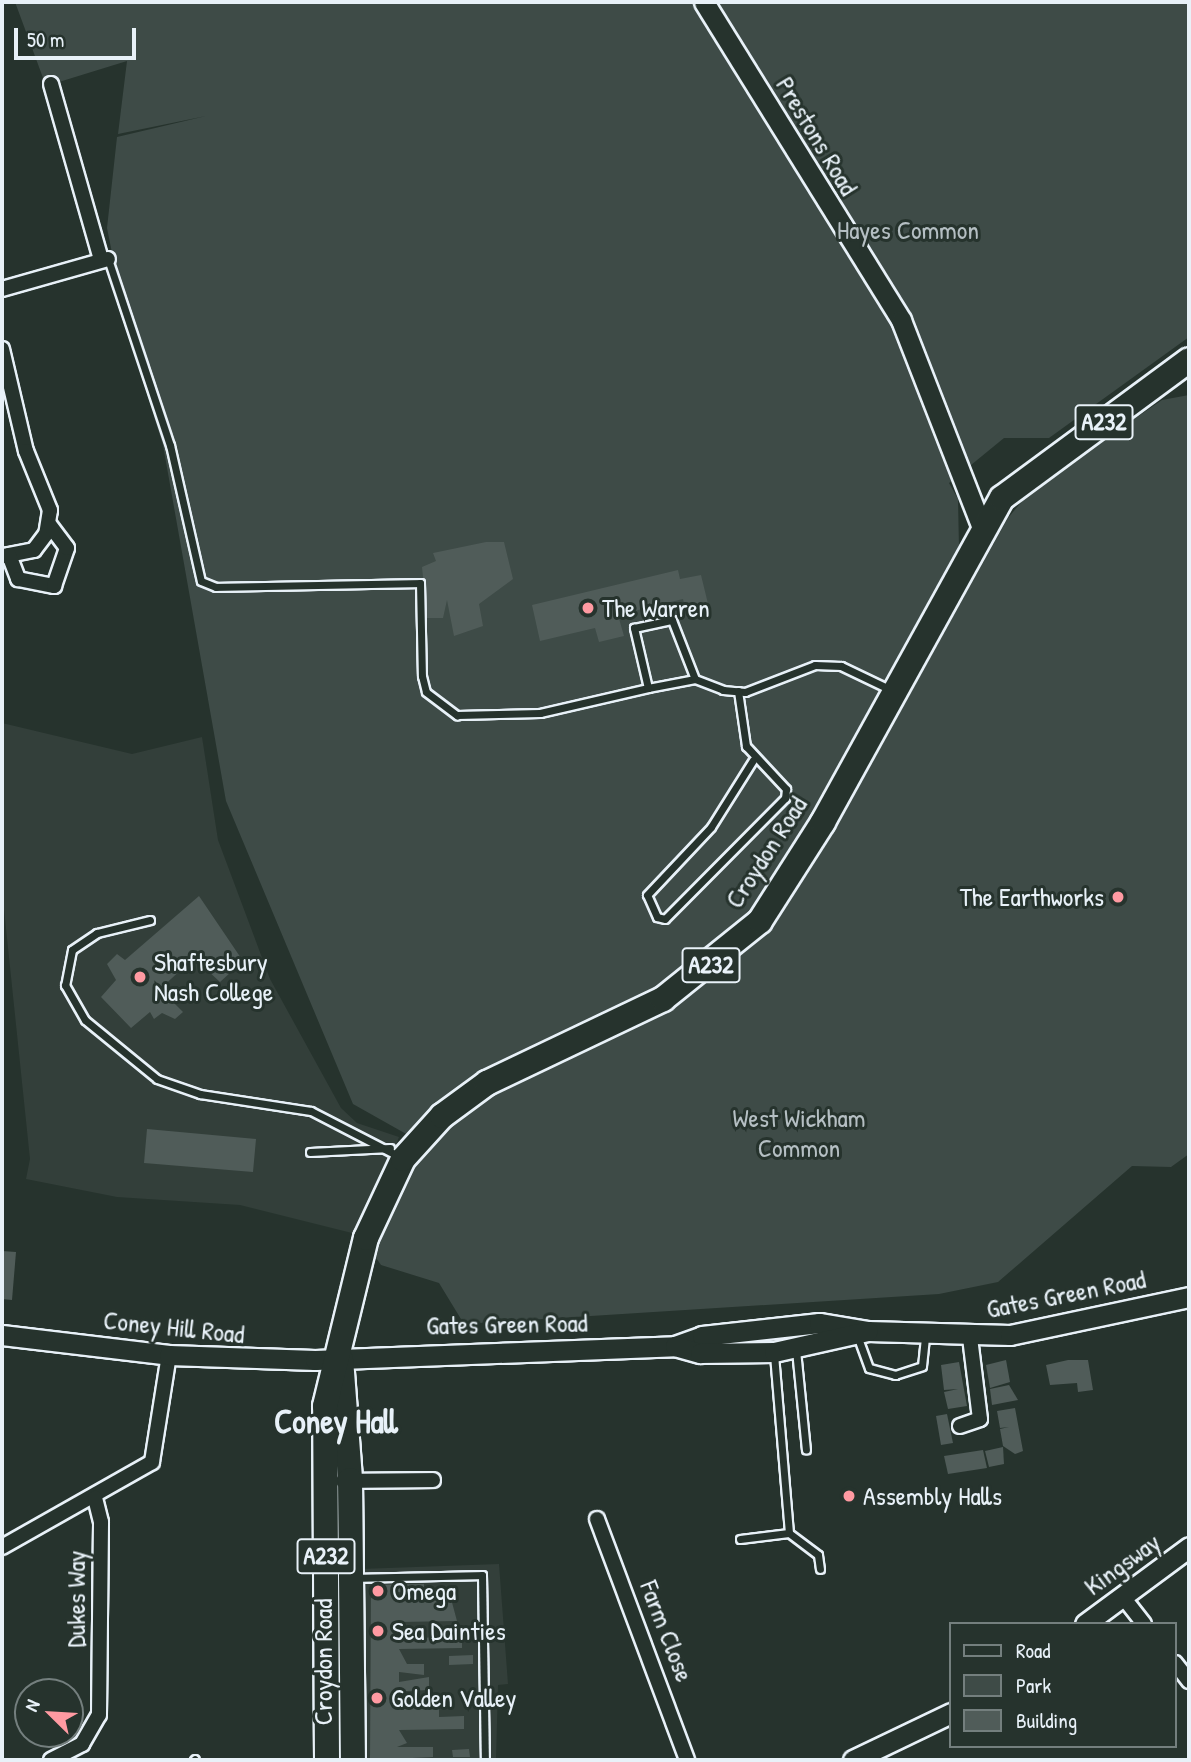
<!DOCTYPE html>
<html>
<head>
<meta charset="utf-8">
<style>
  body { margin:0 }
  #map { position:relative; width:1191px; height:1762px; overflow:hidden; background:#26332d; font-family:"Patrick Hand",sans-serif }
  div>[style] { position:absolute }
  .built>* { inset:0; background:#333f3a }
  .green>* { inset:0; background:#3e4b47 }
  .building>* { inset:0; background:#505c59 }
  .roads { filter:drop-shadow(2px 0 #e8f1f8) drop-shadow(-2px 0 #e8f1f8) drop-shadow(0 2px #e8f1f8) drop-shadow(0 -2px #e8f1f8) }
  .service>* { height:7px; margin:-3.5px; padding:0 3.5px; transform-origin:3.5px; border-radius:3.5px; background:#26332d }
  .minor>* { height:14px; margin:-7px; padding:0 7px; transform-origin:7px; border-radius:7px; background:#26332d }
  .tertiary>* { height:19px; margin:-9.5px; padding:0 9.5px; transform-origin:9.5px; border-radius:9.5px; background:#26332d }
  .trunk>* { height:24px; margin:-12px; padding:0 12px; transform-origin:12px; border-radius:12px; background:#26332d }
  .dots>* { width:19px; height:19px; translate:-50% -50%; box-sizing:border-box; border:4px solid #26332d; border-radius:50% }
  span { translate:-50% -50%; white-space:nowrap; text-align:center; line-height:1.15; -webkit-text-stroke:6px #26332d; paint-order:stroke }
  .shield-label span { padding:2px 5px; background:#26332d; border:2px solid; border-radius:5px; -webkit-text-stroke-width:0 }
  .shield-label { font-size:24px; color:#e8f1f8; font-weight:700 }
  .street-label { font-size:26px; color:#e8f1f8 }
  .park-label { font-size:26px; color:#b5bfc3 }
  .poi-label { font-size:26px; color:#e8f1f8 }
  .left { translate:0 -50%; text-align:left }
  .right { translate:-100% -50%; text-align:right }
  .district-label { font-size:33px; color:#e8f1f8; font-weight:700 }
  .frame { position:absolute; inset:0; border:4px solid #e8f1f8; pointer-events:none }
  .legend { position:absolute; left:949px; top:1622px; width:228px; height:126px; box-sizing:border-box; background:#26332d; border:2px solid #747f7e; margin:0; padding:9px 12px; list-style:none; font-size:21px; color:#e8f1f8 }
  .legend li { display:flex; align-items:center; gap:14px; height:35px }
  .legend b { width:35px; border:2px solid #747f7e }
  .north { position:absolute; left:14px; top:1678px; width:70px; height:70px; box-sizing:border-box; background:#26332d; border:2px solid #747f7e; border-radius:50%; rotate:294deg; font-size:19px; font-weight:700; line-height:28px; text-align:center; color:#e8f1f8 }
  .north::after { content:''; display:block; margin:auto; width:24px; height:32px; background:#ff9aa2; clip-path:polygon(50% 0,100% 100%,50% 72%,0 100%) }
  .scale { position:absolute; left:14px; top:28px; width:122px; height:32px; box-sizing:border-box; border:4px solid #e8f1f8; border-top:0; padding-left:9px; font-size:21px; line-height:24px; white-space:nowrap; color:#e8f1f8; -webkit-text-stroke:5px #26332d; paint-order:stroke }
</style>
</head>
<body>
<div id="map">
  <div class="built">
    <i style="clip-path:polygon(2px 723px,132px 754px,202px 737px,218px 840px,270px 979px,341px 1108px,357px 1123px,399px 1137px,360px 1235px,240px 1205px,117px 1197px,26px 1179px,30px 1159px,2px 890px)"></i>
    <i style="clip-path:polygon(499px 1564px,508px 1684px,498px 1685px,496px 1760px,360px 1760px,360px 1569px)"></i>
  </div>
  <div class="green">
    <i style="clip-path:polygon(15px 2px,1189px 2px,1189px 337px,1049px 438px,1004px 438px,949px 483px,958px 499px,959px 548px,829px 796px,752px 918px,663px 991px,467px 1080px,408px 1135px,353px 1104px,226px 801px,163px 445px,107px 269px,115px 268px,107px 228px,117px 137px,206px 116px,118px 134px,127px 61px,46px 86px)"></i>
    <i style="clip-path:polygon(1189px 395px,1189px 1154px,1171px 1167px,1132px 1166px,998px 1282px,939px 1294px,464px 1324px,439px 1283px,381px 1265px,372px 1252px,418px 1143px,478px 1094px,673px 1009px,767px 930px,848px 805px,1008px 518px,1033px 488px,1162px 400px)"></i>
  </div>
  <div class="building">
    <i style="clip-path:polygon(486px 542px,504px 542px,513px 579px,479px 604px,483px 626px,454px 636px,447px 600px,443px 618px,427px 618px,422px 567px,436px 561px,433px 553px)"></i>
    <i style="clip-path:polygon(678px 570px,680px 579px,701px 575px,710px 612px,687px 618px,683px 599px,618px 615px,624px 636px,599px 642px,595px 628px,540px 641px,532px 605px)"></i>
    <i style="clip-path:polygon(199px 896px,243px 961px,220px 982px,194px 958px,160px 989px,183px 1012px,175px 1019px,162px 1013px,154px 1019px,150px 1012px,131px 1028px,101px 997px,116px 980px,107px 964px,117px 954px,125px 960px)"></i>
    <i style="clip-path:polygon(147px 1129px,256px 1139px,253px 1172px,144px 1163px)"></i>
    <i style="clip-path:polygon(2px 1251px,16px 1252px,12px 1300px,2px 1299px)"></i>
    <i style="clip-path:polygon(1006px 1360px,1010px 1382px,990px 1388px,986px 1365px)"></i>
    <i style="clip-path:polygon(1068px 1360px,1088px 1360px,1093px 1390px,1078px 1392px,1077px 1383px,1050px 1385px,1046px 1365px)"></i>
    <i style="clip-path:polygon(959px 1362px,967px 1406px,948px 1409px,944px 1392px,958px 1389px,944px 1390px,941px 1365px)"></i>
    <i style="clip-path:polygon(1009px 1385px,1018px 1400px,992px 1405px,990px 1389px)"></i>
    <i style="clip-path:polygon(1015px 1408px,1023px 1451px,1015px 1454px,1003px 1446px,1000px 1429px,1009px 1427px,1000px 1428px,997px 1411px)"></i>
    <i style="clip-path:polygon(947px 1414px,953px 1443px,941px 1445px,936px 1416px)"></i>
    <i style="clip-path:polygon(1003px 1447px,1004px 1464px,989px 1467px,985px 1451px)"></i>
    <i style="clip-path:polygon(983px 1450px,987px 1468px,948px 1474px,944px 1456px)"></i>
    <i style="clip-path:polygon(424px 1584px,424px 1594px,398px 1592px,399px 1602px,450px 1595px,457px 1621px,399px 1622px,398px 1629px,406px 1629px,407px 1638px,462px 1637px,462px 1648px,399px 1649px,407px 1664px,424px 1664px,424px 1675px,399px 1672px,399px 1682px,429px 1677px,429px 1690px,406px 1691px,399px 1709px,439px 1703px,439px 1717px,464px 1716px,464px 1729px,399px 1730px,407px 1743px,397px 1747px,433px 1747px,433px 1757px,370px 1760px,371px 1585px)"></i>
    <i style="clip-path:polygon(473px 1655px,473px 1664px,449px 1665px,449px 1656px)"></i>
    <i style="clip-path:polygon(469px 1749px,470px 1757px,453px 1757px,452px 1750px)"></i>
  </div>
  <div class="roads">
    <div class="service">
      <i style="left:108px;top:259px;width:196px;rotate:71.6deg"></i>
      <i style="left:170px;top:445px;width:139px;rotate:77.2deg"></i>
      <i style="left:201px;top:581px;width:16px;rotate:22deg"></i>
      <i style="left:216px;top:587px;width:204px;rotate:-1.1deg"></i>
      <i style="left:420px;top:583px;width:93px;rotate:88.8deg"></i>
      <i style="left:422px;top:676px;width:16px;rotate:76deg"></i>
      <i style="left:426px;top:692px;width:39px;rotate:37deg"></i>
      <i style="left:457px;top:715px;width:83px;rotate:-1.4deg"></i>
      <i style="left:540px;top:713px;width:111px;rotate:-13deg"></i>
      <i style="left:695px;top:679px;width:48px;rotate:169.2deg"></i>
      <i style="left:648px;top:688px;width:62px;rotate:-103.1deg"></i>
      <i style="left:634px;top:628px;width:39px;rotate:-12deg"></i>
      <i style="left:672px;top:620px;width:63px;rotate:68.7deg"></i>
      <i style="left:695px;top:679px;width:30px;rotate:21deg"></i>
      <i style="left:723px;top:690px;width:22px;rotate:5deg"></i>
      <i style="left:745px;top:692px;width:75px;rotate:-21.1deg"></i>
      <i style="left:815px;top:665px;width:26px;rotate:2deg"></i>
      <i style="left:841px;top:666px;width:55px;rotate:25.6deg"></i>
      <i style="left:738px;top:691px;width:56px;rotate:81.7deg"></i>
      <i style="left:746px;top:746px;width:59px;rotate:47.1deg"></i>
      <i style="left:786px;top:789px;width:9px;rotate:96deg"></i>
      <i style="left:785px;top:798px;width:170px;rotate:134.8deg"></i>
      <i style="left:665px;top:919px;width:8px;rotate:-166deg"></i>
      <i style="left:657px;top:917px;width:24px;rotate:-114deg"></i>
      <i style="left:647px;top:895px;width:93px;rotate:-46.7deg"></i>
      <i style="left:711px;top:827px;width:79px;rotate:-57.9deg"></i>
      <i style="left:150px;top:920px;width:55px;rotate:166.2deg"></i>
      <i style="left:97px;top:933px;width:30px;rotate:146deg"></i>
      <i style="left:72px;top:950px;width:36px;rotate:101deg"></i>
      <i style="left:65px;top:985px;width:40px;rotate:60.3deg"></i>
      <i style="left:85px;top:1020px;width:93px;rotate:39.3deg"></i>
      <i style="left:157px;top:1079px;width:46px;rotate:19.2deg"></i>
      <i style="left:200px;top:1094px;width:112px;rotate:8.7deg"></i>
      <i style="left:311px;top:1111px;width:100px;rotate:27.3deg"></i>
      <i style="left:310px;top:1152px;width:80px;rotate:-2.9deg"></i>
      <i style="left:858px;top:1338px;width:32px;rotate:70deg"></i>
      <i style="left:869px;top:1368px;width:27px;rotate:15deg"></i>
      <i style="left:895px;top:1375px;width:28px;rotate:-18deg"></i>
      <i style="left:922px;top:1366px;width:31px;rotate:-84deg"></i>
      <i style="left:796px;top:1350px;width:100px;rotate:84.3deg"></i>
      <i style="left:789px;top:1533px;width:36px;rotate:37deg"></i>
      <i style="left:818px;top:1555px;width:14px;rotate:82deg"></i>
      <i style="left:740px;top:1539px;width:49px;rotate:-7deg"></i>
      <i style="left:789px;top:1533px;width:181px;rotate:-94.8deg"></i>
      <i style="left:354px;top:1578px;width:128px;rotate:-1.3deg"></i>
      <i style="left:482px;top:1575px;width:185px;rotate:89.1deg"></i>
      <i style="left:194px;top:1760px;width:1px;rotate:-45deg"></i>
    </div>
    <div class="minor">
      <i style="left:51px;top:84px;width:182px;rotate:74.1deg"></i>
      <i style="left:2px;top:289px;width:110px;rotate:-15.8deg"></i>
      <i style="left:2px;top:349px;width:105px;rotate:76.8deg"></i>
      <i style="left:26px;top:451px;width:64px;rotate:67.9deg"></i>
      <i style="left:50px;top:510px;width:24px;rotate:99deg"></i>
      <i style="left:46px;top:534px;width:20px;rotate:127deg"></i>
      <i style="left:34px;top:550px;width:33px;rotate:169deg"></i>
      <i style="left:9px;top:555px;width:26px;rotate:69deg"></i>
      <i style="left:18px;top:579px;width:37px;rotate:11deg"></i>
      <i style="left:54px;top:586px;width:40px;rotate:-71.1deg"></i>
      <i style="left:67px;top:548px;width:30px;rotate:-127deg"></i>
      <i style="left:960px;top:1426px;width:21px;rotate:-19deg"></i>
      <i style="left:980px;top:1419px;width:82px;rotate:-97deg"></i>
      <i style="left:343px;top:1481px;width:90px;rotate:-0.6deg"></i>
      <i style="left:597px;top:1519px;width:257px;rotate:69.5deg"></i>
      <i style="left:2px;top:1547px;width:172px;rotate:-29.5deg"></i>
      <i style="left:152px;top:1462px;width:108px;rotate:-81deg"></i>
      <i style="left:1123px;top:1597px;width:34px;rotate:52deg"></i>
      <i style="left:1175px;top:1663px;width:23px;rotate:52deg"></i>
      <i style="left:51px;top:1760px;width:35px;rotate:-27deg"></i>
      <i style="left:82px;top:1744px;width:34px;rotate:-60deg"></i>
      <i style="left:99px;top:1715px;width:193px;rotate:-89.4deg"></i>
      <i style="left:101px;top:1522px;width:25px;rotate:-104deg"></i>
    </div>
    <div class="tertiary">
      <i style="left:704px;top:2px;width:374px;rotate:58.2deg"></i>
      <i style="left:901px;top:320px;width:223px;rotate:68.7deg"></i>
      <i style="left:2px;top:1335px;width:168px;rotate:6.8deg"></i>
      <i style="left:169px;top:1355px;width:146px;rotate:2deg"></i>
      <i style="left:315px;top:1360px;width:360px;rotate:-2.2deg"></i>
      <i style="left:675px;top:1346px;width:29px;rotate:-20deg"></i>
      <i style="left:702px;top:1336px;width:118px;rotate:-6.3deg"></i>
      <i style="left:819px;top:1323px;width:50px;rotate:9.3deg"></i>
      <i style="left:868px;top:1331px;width:142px;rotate:1.6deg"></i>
      <i style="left:1010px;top:1335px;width:183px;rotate:-12deg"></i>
      <i style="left:675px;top:1346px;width:26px;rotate:16deg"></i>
      <i style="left:700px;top:1353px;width:74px;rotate:-0.8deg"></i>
      <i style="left:774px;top:1352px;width:96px;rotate:-12.6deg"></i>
      <i style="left:1085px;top:1624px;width:129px;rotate:-36.5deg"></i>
      <i style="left:853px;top:1760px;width:109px;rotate:-25.6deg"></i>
    </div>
    <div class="trunk">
      <i style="left:341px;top:1359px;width:121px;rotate:85.7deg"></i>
      <i style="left:350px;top:1480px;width:280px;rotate:89.4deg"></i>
      <i style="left:327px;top:1760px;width:354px;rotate:-90.3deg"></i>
      <i style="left:325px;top:1406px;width:173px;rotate:-76.3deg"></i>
      <i style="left:366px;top:1238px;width:87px;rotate:-64.9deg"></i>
      <i style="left:403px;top:1159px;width:58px;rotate:-47.8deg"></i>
      <i style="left:442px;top:1116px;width:56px;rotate:-36.3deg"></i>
      <i style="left:487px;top:1083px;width:195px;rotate:-25.5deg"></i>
      <i style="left:663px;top:999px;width:124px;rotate:-38.8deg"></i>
      <i style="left:760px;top:921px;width:117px;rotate:-57.5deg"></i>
      <i style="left:823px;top:822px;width:370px;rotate:-61.1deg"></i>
      <i style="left:1002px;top:498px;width:232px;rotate:-36.4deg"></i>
    </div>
  </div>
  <div class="dots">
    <i style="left:588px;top:608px;background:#ff9aa2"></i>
    <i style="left:1118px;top:897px;background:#ff9aa2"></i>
    <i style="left:140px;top:977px;background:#ff9aa2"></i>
    <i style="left:849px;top:1496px;background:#ff9aa2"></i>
    <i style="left:378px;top:1591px;background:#ff9aa2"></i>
    <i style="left:378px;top:1631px;background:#ff9aa2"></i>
    <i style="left:377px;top:1698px;background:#ff9aa2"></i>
  </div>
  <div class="shield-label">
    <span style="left:1104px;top:422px">A232</span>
    <span style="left:711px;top:965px">A232</span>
    <span style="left:326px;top:1556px">A232</span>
  </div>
  <div class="street-label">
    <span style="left:817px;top:136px;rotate:59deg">Prestons Road</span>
    <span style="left:766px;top:852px;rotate:-57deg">Croydon Road</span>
    <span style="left:1066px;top:1294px;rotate:-11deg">Gates Green Road</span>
    <span style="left:507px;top:1324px;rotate:-1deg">Gates Green Road</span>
    <span style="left:174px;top:1327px;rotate:6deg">Coney Hill Road</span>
    <span style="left:1122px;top:1564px;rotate:-36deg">Kingsway</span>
    <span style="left:76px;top:1599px;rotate:-90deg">Dukes Way</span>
    <span style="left:667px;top:1631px;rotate:69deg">Farm Close</span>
    <span style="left:323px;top:1662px;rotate:-90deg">Croydon Road</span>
  </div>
  <div class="park-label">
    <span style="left:908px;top:230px">Hayes Common</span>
    <span style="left:799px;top:1133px">West Wickham<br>Common</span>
  </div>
  <div class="poi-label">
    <span class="left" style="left:602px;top:608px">The Warren</span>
    <span class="right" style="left:1104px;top:897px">The Earthworks</span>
    <span class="left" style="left:154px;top:977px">Shaftesbury<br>Nash College</span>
    <span class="left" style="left:863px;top:1496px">Assembly Halls</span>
    <span class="left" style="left:392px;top:1591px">Omega</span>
    <span class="left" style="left:392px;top:1631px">Sea Dainties</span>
    <span class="left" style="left:391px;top:1698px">Golden Valley</span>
  </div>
  <div class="district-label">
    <span style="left:336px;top:1422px">Coney Hall</span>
  </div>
  <div class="frame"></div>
  <ul class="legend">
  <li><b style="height:9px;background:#26332d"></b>Road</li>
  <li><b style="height:19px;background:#3e4b47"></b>Park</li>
  <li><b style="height:19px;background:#505c59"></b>Building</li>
  </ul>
  <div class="north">N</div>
  <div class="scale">50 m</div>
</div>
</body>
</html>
